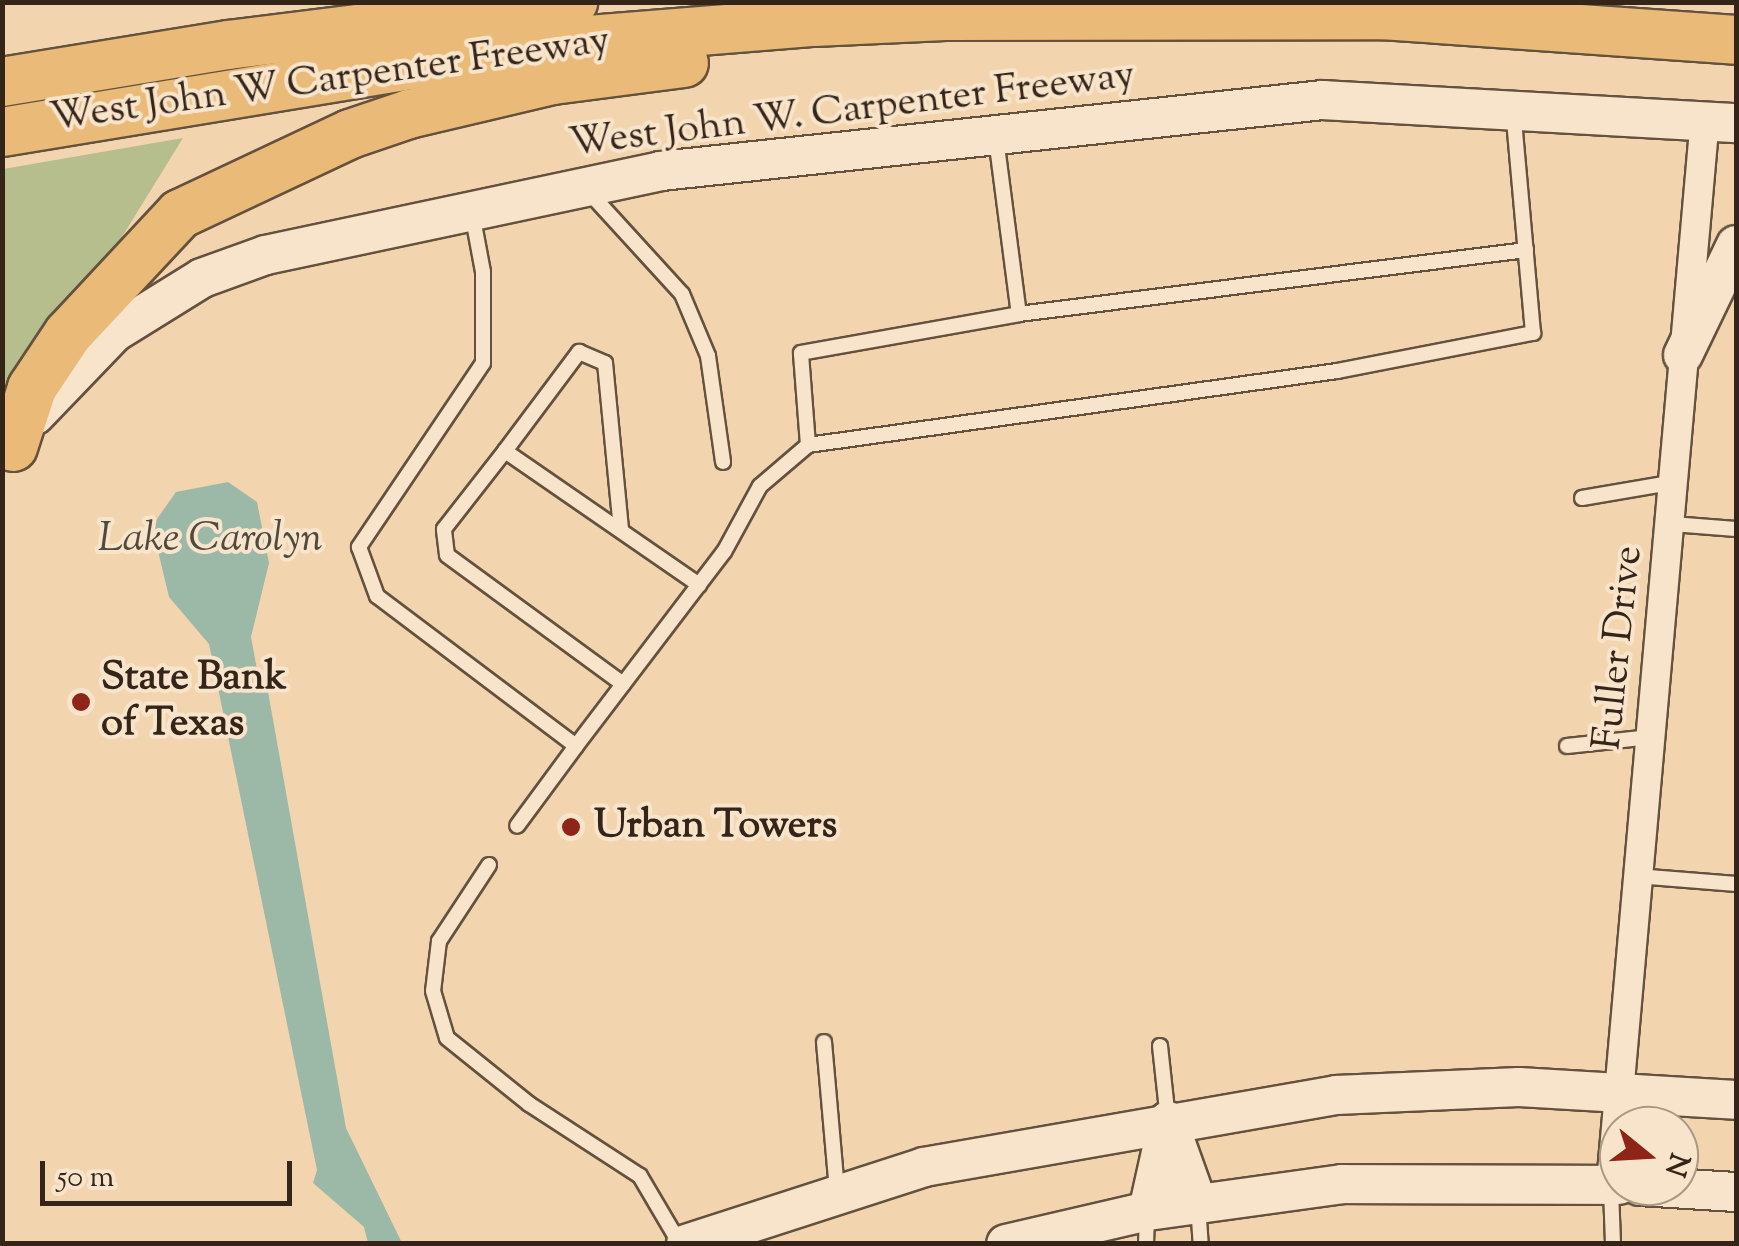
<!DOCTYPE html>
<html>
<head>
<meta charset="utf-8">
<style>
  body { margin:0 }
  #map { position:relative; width:1739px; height:1246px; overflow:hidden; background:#f2d5af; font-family:"Sorts Mill Goudy",serif }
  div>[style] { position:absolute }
  .green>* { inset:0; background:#b7be8d }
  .water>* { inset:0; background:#9cb9a7 }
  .roads { filter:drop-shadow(2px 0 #64513e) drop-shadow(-2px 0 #64513e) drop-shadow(0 2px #64513e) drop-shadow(0 -2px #64513e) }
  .service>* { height:14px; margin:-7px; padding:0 7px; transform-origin:7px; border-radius:7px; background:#f7e4cb }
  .minor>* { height:28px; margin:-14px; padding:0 14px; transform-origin:14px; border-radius:14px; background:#f7e4cb }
  .secondary>* { height:38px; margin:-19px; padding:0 19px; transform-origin:19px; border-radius:19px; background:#f7e4cb }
  .motorway>* { height:48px; margin:-24px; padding:0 24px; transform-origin:24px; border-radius:24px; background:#e9ba78 }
  .dots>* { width:28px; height:28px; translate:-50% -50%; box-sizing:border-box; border:5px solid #f7e4cb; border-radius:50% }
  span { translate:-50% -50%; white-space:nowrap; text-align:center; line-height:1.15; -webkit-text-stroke:8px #f7e4cb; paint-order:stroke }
  .street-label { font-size:40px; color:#352519 }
  .poi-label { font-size:40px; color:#352519; font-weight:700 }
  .left { translate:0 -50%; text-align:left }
  .water-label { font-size:42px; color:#4f4a3c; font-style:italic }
  .frame { position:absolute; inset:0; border:5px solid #352519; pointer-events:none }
  .north { position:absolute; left:1599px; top:1106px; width:100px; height:100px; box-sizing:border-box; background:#f7e4cb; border:2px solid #a99884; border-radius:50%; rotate:108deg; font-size:28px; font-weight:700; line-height:40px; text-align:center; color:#352519 }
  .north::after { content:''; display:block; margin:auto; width:35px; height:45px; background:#8f2418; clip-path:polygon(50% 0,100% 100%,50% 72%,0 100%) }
  .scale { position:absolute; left:40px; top:1161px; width:252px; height:45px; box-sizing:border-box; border:5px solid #352519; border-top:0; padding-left:12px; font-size:30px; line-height:35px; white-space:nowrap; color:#352519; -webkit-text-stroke:8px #f7e4cb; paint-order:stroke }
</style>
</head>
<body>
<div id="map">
  <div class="green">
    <i style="clip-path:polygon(183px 138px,104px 266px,3px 396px,3px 169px)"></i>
  </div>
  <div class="water">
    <i style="clip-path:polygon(228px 482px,257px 502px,269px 563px,251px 637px,259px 680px,267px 686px,346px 1128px,402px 1243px,368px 1243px,364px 1227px,313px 1183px,317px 1170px,209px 644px,169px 597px,152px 526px,176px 492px)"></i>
  </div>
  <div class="roads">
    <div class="service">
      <i style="left:996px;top:138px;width:177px;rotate:82.6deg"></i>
      <i style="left:587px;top:190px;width:141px;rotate:47.6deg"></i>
      <i style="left:682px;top:294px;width:67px;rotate:67.2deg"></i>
      <i style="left:708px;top:356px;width:107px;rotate:81.9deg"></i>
      <i style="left:472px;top:213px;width:60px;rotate:79.4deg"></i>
      <i style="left:483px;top:272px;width:91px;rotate:90deg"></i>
      <i style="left:483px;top:363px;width:222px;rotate:124deg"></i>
      <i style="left:359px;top:547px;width:52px;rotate:69.8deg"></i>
      <i style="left:377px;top:596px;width:249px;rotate:37deg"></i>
      <i style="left:576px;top:746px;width:99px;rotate:126.4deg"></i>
      <i style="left:808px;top:445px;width:92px;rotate:-94.4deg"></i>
      <i style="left:801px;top:353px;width:221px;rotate:-10.1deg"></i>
      <i style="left:1019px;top:314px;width:511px;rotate:-7.19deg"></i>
      <i style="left:505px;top:451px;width:124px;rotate:-53.2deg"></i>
      <i style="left:579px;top:352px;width:28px;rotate:23deg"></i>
      <i style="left:605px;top:363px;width:167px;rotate:84.5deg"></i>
      <i style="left:1582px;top:498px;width:95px;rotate:-9.7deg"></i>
      <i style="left:1672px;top:524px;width:64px;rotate:4.5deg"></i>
      <i style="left:623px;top:684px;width:218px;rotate:-143.8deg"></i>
      <i style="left:447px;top:555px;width:26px;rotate:-97deg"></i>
      <i style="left:444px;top:529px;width:99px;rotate:-52deg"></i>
      <i style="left:505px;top:451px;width:236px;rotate:34.6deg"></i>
      <i style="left:576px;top:746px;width:244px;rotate:-52.7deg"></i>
      <i style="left:724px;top:552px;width:75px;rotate:-61.4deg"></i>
      <i style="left:760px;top:486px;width:63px;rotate:-40.5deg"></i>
      <i style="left:808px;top:445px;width:534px;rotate:-7.96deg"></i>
      <i style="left:1337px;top:371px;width:200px;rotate:-11deg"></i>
      <i style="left:1533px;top:333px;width:224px;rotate:-95.1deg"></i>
      <i style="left:1567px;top:746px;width:84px;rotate:-6.1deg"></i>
      <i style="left:489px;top:865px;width:91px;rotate:123.3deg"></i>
      <i style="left:439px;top:941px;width:50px;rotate:96.8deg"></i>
      <i style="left:433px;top:991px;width:49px;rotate:73.4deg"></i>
      <i style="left:447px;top:1038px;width:105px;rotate:38.8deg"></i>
      <i style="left:529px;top:1104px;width:132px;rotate:33deg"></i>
      <i style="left:640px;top:1176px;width:79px;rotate:59.5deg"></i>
      <i style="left:1637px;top:876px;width:99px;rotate:4.6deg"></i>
      <i style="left:824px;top:1042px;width:151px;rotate:85deg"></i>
      <i style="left:1160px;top:1046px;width:74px;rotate:83.8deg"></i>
      <i style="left:1611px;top:1189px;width:55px;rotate:87.9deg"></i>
      <i style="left:1198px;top:1205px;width:39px;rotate:86deg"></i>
      <i style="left:1146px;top:1244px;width:32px;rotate:-88deg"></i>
    </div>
    <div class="minor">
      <i style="left:1611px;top:1184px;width:1069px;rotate:-84.96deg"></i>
    </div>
    <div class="secondary">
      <i style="left:1683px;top:355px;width:122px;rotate:-64.3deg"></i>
      <i style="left:35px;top:415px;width:115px;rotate:-46.1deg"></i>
      <i style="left:115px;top:332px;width:102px;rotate:-31.8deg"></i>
      <i style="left:202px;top:278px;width:68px;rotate:-19.8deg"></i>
      <i style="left:266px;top:255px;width:404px;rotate:-12deg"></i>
      <i style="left:661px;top:171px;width:666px;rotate:-6.12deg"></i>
      <i style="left:1323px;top:100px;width:414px;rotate:3.2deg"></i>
      <i style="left:1168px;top:1121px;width:89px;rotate:70.3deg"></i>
      <i style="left:1640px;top:1186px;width:96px;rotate:3.6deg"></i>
      <i style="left:1148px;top:1211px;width:92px;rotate:-77.5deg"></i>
      <i style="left:686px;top:1244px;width:250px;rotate:-17.9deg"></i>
      <i style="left:924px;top:1167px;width:418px;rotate:-9.9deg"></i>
      <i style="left:1336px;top:1095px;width:183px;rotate:-2.5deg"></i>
      <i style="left:1519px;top:1087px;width:217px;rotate:3.4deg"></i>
      <i style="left:1006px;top:1244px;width:146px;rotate:-13.1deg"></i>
      <i style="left:1148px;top:1211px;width:196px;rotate:-7.9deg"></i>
      <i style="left:1342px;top:1184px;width:277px;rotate:0.2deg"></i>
    </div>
    <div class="motorway">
      <i style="left:2px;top:82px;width:229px;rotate:-9.3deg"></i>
      <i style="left:228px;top:45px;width:348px;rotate:-7.1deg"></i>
      <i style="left:2px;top:132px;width:544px;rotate:-9.31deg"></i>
      <i style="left:539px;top:44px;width:276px;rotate:-4.6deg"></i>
      <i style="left:814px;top:22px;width:131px;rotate:-2.6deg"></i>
      <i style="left:945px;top:16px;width:436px;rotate:-0.1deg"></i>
      <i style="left:1381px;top:15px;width:356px;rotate:4deg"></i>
      <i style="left:13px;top:447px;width:62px;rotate:-72.1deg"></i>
      <i style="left:32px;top:388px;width:65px;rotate:-56.3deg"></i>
      <i style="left:68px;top:334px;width:164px;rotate:-47deg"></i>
      <i style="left:180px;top:214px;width:188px;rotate:-25.2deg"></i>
      <i style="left:350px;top:134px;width:62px;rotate:-18.7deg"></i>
      <i style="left:409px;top:114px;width:148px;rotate:-13.3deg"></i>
      <i style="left:553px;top:80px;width:132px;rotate:-7.4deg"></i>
    </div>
  </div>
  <div class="dots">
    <i style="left:81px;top:702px;background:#8f2418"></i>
    <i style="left:571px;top:827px;background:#8f2418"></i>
  </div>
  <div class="street-label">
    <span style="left:330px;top:81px;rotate:-8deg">West John W Carpenter Freeway</span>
    <span style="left:852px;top:111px;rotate:-7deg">West John W. Carpenter Freeway</span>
    <span style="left:1620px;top:648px;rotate:-84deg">Fuller Drive</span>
  </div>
  <div class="poi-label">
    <span class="left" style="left:101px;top:702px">State Bank<br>of Texas</span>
    <span class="left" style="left:594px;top:827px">Urban Towers</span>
  </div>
  <div class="water-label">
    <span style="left:210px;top:540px">Lake Carolyn</span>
  </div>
  <div class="frame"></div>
  <div class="north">N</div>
  <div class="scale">50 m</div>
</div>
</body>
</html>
